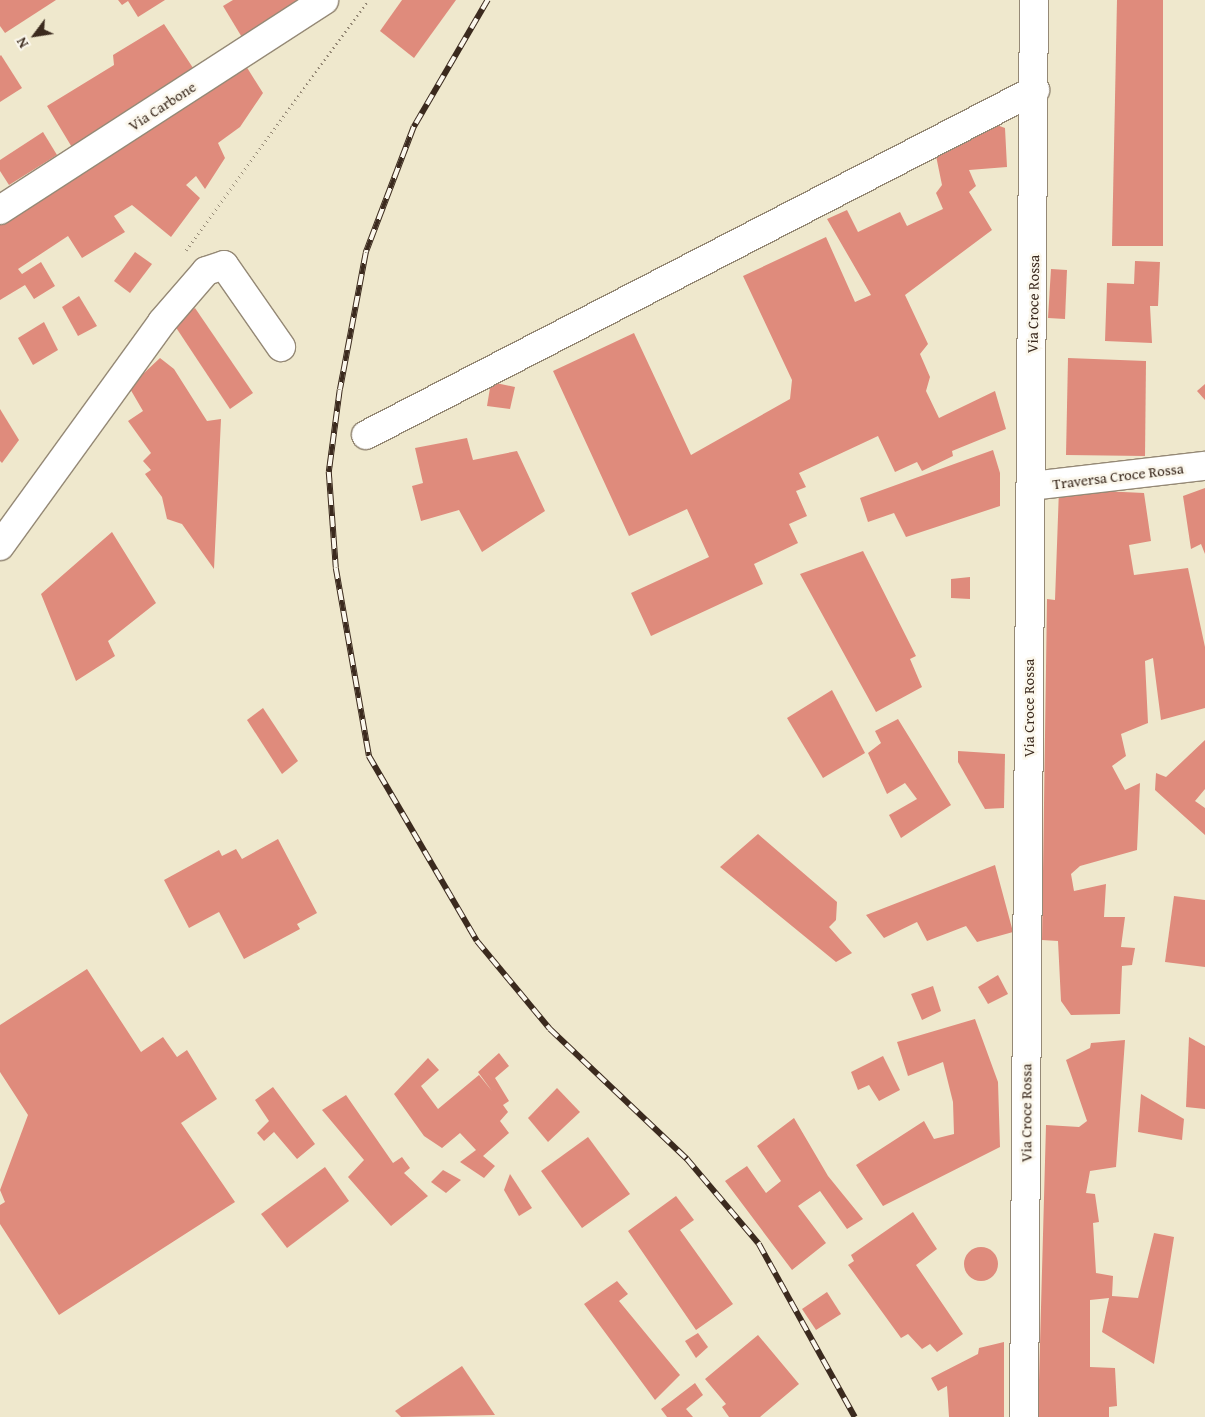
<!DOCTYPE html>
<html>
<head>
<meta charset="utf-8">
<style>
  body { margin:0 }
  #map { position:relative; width:1205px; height:1417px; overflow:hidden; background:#efe8cd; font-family:"Gentium Book Plus",serif }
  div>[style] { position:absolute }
  .building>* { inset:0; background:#df8b7c }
  .round { border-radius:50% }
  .path>* { height:3px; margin-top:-1.5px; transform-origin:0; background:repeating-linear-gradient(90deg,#958976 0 1px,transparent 0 5px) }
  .roads { filter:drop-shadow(1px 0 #958976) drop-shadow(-1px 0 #958976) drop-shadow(0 1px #958976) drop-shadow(0 -1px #958976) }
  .minor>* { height:28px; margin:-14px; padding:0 14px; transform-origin:14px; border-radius:14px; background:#fff }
  .major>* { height:28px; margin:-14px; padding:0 14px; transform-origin:14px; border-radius:14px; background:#fff }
  .rail>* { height:5.5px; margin-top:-2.75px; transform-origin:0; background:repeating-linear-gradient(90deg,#fbf7ec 0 11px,#3b2a1e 0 22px); box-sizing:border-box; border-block:1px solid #3b2a1e }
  span { translate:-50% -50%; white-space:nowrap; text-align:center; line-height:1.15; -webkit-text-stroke:5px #fbf7ec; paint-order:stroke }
  .street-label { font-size:15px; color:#3b2a1e }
  .north { position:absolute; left:10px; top:10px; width:50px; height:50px; -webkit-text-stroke:4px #fbf7ec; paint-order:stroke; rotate:239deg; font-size:14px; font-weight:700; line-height:20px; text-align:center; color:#3b2a1e }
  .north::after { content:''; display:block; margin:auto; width:18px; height:22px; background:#3b2a1e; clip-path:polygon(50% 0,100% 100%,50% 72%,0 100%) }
</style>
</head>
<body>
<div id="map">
  <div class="building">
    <i style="clip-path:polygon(0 0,56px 0,5px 33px,0 26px)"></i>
    <i style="clip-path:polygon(118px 0,165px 0,138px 17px,128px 1px,122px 5px)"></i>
    <i style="clip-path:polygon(233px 0,305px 0,243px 39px,223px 6px)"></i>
    <i style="clip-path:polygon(402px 0,456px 0,414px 58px,380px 31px)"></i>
    <i style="clip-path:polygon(1117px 0,1163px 0,1163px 246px,1112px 246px)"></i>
    <i style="clip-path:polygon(164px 24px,197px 74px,73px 149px,47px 106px,114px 65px,113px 55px)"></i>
    <i style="clip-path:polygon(1px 55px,22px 88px,0 102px,0 56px)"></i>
    <i style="clip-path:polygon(246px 66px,263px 93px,240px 127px,218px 143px,225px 158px,205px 189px,196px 176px,186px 185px,200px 198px,171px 237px,132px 205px,114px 216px,125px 232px,82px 258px,68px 236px,18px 269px,22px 274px,41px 262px,55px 286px,34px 299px,25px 285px,0 300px,0 223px)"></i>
    <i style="clip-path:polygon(994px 124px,1005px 128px,1007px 167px,969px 170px,976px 186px,969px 192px,992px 230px,905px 295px,928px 344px,920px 354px,930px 377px,926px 391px,939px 418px,995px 391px,1006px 429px,952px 451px,953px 456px,922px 471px,917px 462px,895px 472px,878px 436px,799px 473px,806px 487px,796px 491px,807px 516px,789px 524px,798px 543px,754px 564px,763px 584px,651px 636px,631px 593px,709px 557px,687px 509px,629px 536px,553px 371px,634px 333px,691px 455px,790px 399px,792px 380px,743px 276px,826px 237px,855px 302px,871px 295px,827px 219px,847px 210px,858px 232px,900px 212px,907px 226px,943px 209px,936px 193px,942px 185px,935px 151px)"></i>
    <i style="clip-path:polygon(43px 132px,57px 155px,9px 185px,0 171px,0 160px)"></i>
    <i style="clip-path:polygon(135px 252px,152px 264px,130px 293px,114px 281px)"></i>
    <i style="clip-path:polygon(1135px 261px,1160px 262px,1158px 306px,1150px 306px,1152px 343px,1105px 341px,1107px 283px,1134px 284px)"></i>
    <i style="clip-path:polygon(1051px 269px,1067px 270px,1065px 319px,1048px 318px)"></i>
    <i style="clip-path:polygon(79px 296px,97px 326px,78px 336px,62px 307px)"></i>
    <i style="clip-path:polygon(195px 308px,253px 393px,230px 409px,173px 323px)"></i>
    <i style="clip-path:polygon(44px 322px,58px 350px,33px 365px,18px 338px)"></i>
    <i style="clip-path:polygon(160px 358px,174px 369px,207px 421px,221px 419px,214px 569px,182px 524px,167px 519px,162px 497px,145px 474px,151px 470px,143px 461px,151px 453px,128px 421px,143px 411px,129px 387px)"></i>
    <i style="clip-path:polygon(1068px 358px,1146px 361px,1145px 456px,1066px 455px)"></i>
    <i style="clip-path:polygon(491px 382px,515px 387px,510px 409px,487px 406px)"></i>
    <i style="clip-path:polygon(1205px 384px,1205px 400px,1197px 391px)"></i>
    <i style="clip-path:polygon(0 409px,19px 440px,2px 463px,0 461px)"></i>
    <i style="clip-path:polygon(467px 438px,473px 460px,517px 451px,545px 511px,482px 552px,459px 510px,421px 521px,412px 486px,423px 483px,415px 448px)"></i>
    <i style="clip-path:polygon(993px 450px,1000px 473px,1000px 506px,906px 537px,894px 513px,868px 522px,860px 498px)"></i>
    <i style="clip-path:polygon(1205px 488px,1205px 554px,1201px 544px,1191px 549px,1183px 496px)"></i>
    <i style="clip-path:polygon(1059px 489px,1144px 493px,1151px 541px,1129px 545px,1134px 575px,1188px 568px,1205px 647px,1205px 708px,1161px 720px,1153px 658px,1145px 661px,1148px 723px,1121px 734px,1126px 756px,1112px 766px,1125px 790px,1140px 783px,1137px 850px,1080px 866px,1071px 874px,1074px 891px,1106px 884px,1104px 917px,1125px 917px,1121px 947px,1135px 948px,1132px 965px,1122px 966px,1120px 1014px,1071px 1015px,1061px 1001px,1058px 941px,1042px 940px,1047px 599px,1055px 600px)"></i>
    <i style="clip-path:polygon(112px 532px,156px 603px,108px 641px,115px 656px,76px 681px,41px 594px)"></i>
    <i style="clip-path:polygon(863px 551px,916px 656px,910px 659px,922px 687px,876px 712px,800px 574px)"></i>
    <i style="clip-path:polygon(970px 577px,970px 599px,951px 598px,951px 579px)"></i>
    <i style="clip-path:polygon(832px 690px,865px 753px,823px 778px,787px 718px)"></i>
    <i style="clip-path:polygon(263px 708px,298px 761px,282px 774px,247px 720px)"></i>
    <i style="clip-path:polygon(898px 719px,951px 805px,901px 838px,889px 815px,917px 799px,905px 783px,887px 794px,868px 753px,881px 743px,875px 731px)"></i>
    <i style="clip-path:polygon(1205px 740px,1205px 789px,1195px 801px,1205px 808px,1205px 835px,1155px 790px,1156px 773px,1166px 777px)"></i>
    <i style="clip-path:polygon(958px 751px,1005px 754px,1004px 808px,985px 809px,958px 762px)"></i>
    <i style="clip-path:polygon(758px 834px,837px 902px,836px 920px,829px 927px,852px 953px,836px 962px,720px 867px)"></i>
    <i style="clip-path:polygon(278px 839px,317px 913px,297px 924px,300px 929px,244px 959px,219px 912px,189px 928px,164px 880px,219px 850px,222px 856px,236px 849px,242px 859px)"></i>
    <i style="clip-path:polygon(995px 865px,1013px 932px,977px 942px,966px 926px,927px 941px,917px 922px,884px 938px,866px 915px)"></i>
    <i style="clip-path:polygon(1174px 896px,1205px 900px,1205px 967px,1165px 962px)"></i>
    <i style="clip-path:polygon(87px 969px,141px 1052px,163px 1037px,177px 1057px,187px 1050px,217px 1099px,181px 1123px,235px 1202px,59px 1315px,0 1224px,0 1205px,5px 1202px,0 1190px,28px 1115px,0 1072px,0 1025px)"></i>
    <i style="clip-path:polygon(998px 975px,1008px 994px,988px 1004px,978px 987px)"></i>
    <i style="clip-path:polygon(933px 986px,941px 1011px,922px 1020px,911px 994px)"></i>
    <i style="clip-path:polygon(975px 1019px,998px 1082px,1000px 1147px,883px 1206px,856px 1165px,924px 1121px,934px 1139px,954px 1134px,953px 1102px,943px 1062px,908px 1076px,897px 1042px)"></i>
    <i style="clip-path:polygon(1189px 1037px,1205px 1046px,1205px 1109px,1186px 1107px)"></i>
    <i style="clip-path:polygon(1125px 1040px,1116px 1167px,1090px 1171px,1086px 1193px,1095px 1194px,1099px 1222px,1093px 1223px,1096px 1273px,1113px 1276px,1112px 1296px,1138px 1298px,1154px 1233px,1174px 1237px,1154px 1364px,1102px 1332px,1109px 1298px,1090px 1300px,1090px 1367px,1115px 1368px,1117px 1406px,1109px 1407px,1109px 1417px,1038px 1417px,1046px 1125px,1079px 1127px,1087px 1121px,1066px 1060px,1090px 1048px,1091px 1043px)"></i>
    <i style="clip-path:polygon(499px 1053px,509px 1066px,495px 1078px,509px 1101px,503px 1105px,508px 1112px,500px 1121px,509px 1133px,483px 1156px,495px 1166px,484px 1178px,460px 1162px,476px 1150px,460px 1133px,442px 1148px,424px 1136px,394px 1094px,428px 1058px,439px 1070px,421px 1086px,438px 1109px,479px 1075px,492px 1091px,478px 1072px)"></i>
    <i style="clip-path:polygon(883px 1056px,900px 1090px,879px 1101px,869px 1085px,858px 1090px,851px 1072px)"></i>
    <i style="clip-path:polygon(273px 1087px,315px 1144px,297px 1159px,274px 1132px,264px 1141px,257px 1133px,269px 1121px,255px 1100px)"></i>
    <i style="clip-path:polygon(557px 1088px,580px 1112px,548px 1142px,528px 1118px)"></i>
    <i style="clip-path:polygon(1141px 1094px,1184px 1119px,1182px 1140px,1138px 1132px)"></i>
    <i style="clip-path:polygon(346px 1095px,393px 1163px,402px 1157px,410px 1168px,404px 1173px,428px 1196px,391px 1226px,348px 1177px,364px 1160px,322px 1110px)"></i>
    <i style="clip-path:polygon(794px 1118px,828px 1176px,863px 1219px,847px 1229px,820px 1191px,798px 1206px,826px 1243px,792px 1270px,725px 1181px,747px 1166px,766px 1193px,781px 1181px,757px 1146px)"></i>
    <i style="clip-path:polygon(588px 1137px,630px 1194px,582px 1228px,541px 1171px)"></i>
    <i style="clip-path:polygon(325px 1167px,349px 1201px,287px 1248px,261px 1214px)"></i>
    <i style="clip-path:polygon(443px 1170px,461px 1180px,446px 1193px,431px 1182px)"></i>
    <i style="clip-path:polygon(510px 1174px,532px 1208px,519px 1216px,504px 1190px)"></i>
    <i style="clip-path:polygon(676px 1196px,694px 1220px,680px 1230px,733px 1304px,696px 1330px,628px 1231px)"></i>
    <i style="clip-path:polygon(913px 1212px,937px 1249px,916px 1265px,963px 1334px,937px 1352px,930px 1344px,922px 1349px,908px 1334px,901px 1338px,848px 1265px,854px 1261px,851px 1255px)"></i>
    <i class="round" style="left:964px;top:1247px;width:34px;height:34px"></i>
    <i style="clip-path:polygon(617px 1281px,628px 1294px,619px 1301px,680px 1375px,655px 1400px,584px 1304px)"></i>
    <i style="clip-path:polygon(827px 1292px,841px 1314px,816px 1330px,802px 1309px)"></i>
    <i style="clip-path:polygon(698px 1333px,708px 1347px,696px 1358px,685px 1341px)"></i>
    <i style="clip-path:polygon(758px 1335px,799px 1384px,760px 1417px,729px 1417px,722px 1407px,726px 1404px,705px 1379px)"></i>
    <i style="clip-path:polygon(1004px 1342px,1004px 1417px,949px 1417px,947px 1386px,938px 1391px,931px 1378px,978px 1354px,979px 1348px)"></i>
    <i style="clip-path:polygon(462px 1366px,495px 1415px,401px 1417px,395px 1411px)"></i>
    <i style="clip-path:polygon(695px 1383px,703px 1395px,686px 1409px,693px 1417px,667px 1417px,661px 1409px)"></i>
  </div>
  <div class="path">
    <i style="left:186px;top:250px;width:309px;rotate:-53.9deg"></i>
  </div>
  <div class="roads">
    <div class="minor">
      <i style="left:0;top:210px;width:386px;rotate:-32.9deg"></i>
      <i style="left:366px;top:435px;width:753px;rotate:-27.28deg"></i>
      <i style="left:1031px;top:486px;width:175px;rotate:-6.6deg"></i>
      <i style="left:0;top:546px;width:276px;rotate:-54.1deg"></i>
      <i style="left:162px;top:322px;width:67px;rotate:-49.2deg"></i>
      <i style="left:206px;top:271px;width:19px;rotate:-18deg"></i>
      <i style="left:224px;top:265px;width:100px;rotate:55.2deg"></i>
    </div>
    <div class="major">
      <i style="left:1024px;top:1417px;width:1417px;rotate:-89.6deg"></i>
    </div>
  </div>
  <div class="rail">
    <i style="left:488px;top:0;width:147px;rotate:120.2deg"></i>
    <i style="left:414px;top:127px;width:135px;rotate:110.9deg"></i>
    <i style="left:366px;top:253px;width:139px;rotate:100.7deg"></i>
    <i style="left:340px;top:390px;width:83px;rotate:97.6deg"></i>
    <i style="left:329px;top:472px;width:96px;rotate:85.8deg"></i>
    <i style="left:336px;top:568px;width:191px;rotate:80deg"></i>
    <i style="left:369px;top:756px;width:214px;rotate:59.7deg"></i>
    <i style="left:477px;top:941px;width:114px;rotate:50.3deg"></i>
    <i style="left:550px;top:1029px;width:189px;rotate:43.5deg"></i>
    <i style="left:687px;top:1159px;width:111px;rotate:49.7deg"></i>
    <i style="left:759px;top:1244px;width:198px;rotate:61deg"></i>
  </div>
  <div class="street-label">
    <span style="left:162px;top:106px;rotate:-33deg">Via Carbone</span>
    <span style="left:1033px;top:304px;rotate:-89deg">Via Croce Rossa</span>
    <span style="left:1118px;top:476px;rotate:-7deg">Traversa Croce Rossa</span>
    <span style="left:1029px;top:708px;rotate:-90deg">Via Croce Rossa</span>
    <span style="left:1026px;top:1113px;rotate:-90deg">Via Croce Rossa</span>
  </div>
  <div class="north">N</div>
</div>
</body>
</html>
